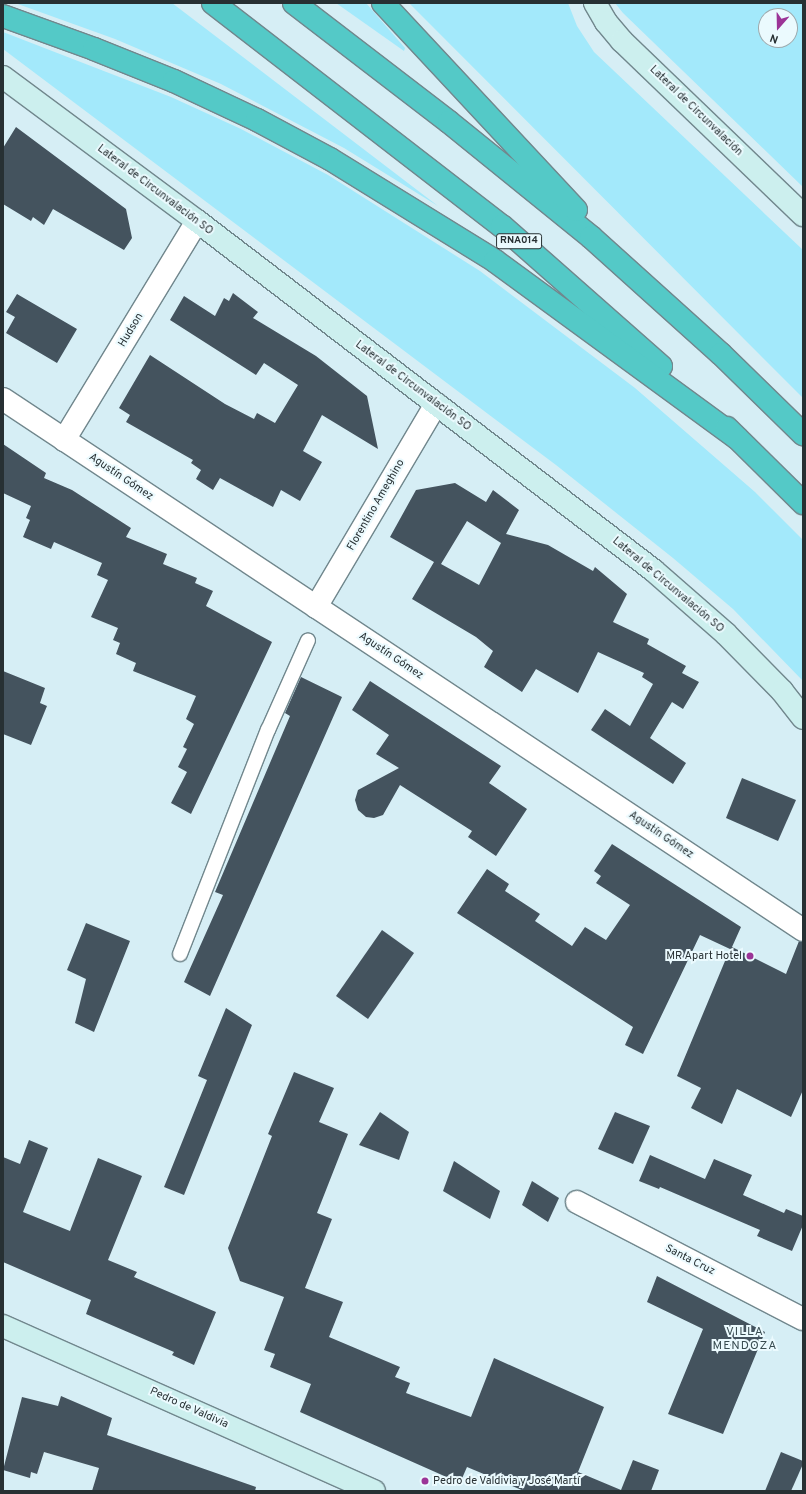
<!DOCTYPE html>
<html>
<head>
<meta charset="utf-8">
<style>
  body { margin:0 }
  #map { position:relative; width:806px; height:1494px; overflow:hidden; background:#d6eef5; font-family:Overpass,sans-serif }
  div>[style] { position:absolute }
  .green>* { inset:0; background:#a3e9fb }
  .building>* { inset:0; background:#44535e }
  .roads { filter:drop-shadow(1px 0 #71878d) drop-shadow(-1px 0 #71878d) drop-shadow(0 1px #71878d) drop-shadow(0 -1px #71878d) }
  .lane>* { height:14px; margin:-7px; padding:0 7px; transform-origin:7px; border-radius:7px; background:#fff }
  .street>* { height:22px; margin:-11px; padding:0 11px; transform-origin:11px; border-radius:11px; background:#fff }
  .secondary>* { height:22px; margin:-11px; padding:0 11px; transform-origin:11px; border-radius:11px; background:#ccefee }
  .highway>* { height:22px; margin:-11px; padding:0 11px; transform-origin:11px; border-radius:11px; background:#54c9c7 }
  .dots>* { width:11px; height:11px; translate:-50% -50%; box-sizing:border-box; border:2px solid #ebfafe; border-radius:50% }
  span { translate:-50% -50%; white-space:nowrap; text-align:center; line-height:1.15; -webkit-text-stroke:4px #ebfafe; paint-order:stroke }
  .shield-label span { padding:1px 3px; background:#ebfafe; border:1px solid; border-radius:3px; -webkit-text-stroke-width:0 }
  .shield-label { font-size:10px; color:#273033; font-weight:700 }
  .street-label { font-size:11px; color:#273033 }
  .poi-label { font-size:11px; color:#273033 }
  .right { translate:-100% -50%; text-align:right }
  .left { translate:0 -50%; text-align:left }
  .neighbourhood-label { font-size:12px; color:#384c51; letter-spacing:1px }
  .frame { position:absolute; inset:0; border:4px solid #273033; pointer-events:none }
  .north { position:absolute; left:758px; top:8px; width:40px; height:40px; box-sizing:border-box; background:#ebfafe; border:1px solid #9da9ad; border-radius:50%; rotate:200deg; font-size:11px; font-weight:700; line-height:16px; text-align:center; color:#273033 }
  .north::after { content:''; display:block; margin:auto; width:14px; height:18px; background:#9b3497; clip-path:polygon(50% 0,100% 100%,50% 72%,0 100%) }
</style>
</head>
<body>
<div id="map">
  <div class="green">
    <i style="clip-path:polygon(15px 3px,172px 3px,438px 206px,344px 148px,221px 84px,115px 39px)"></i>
    <i style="clip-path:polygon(336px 3px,366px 3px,405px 48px,404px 51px)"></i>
    <i style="clip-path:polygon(409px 3px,568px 3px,577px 26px,594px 52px,803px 250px,803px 398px)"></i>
    <i style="clip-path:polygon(evenodd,615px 3px,803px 3px,803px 187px,623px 13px,615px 3px,766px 16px,790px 16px,790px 40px,766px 40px,766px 16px)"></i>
    <i style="clip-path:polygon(3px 32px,171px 97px,241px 129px,328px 175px,480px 271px,635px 388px,755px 492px,803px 540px,803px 681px,733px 609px,673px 558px,556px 465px,3px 49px)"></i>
  </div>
  <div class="building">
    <i style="clip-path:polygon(16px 127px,126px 209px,132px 238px,124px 250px,53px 209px,44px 225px,33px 217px,31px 221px,3px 204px,3px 148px)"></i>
    <i style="clip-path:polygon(233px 293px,258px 312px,253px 318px,316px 356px,367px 396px,378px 449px,322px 415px,303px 451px,322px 462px,300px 501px,281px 490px,273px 507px,220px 478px,213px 490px,196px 479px,201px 470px,191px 463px,193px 460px,126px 422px,130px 415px,119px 408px,150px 355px,225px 404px,254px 419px,257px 413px,275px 423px,298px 385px,264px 363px,256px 375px,170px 320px,184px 296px,215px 316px,224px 298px,229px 301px)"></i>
    <i style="clip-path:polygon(17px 294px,77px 329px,57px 363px,6px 333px,15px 317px,6px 312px)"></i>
    <i style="clip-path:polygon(3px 444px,46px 473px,44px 478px,72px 490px,131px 528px,126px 537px,167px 554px,163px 564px,197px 578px,195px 583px,213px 591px,206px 606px,272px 642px,191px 814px,171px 803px,187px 772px,178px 767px,187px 749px,183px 747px,194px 724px,186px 719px,196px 696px,133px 671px,136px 663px,116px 654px,120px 643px,113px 640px,118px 628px,91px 617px,108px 580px,97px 575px,102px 563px,54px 542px,51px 549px,23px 537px,30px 520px,26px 518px,31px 506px,3px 493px)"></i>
    <i style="clip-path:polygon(evenodd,455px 483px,486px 502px,493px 490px,519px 510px,506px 534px,548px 545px,593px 571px,595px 567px,627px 594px,613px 622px,649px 639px,647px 644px,686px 666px,682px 673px,699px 682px,683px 709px,672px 702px,650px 738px,686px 763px,673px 784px,591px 730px,605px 709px,630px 726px,653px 684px,642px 677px,644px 673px,598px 652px,578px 693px,536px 669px,522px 692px,484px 667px,493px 651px,476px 637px,412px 599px,434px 562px,390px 537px,416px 490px,455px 483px,467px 521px,501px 543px,479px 585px,441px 564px,467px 521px)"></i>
    <i style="clip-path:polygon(3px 671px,45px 688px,40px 703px,47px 706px,31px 745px,3px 734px)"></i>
    <i style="clip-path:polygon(301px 677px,342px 697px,210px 996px,184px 982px,223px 895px,215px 892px,290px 716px,285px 713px)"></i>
    <i style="clip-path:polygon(370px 681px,501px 766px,489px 783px,527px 809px,496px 856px,468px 837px,472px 831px,400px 785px,383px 815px,374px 818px,366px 817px,358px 810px,355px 800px,358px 790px,399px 768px,376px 754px,389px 735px,352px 710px)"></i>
    <i style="clip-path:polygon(742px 778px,796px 800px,778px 841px,726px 818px)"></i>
    <i style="clip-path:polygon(612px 844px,741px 927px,732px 947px,786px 974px,799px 941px,803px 942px,803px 1090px,791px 1117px,737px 1089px,722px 1124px,691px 1108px,701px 1088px,677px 1076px,730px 949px,700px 935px,643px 1054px,625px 1045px,633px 1027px,457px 913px,487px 869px,509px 884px,505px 891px,540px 914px,535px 921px,572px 946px,585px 927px,606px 940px,630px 905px,596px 883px,601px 876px,594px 871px)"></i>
    <i style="clip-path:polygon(86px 923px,130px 941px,94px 1032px,75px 1023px,86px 979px,67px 970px)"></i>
    <i style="clip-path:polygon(382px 930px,414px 953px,368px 1019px,336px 996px)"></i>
    <i style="clip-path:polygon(226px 1008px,252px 1025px,184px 1195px,164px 1187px,207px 1080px,198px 1076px)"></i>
    <i style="clip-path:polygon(294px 1072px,334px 1088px,319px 1122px,348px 1134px,317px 1213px,332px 1219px,305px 1288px,343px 1302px,329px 1337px,400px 1367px,395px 1377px,410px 1383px,406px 1393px,471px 1417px,494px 1358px,604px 1407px,578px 1472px,621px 1490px,633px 1460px,659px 1470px,651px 1491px,524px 1491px,467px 1467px,460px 1483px,300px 1412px,311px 1384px,270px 1367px,275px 1354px,264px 1350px,284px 1297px,240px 1281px,228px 1248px,272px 1136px,268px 1134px)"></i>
    <i style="clip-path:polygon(380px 1112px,409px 1132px,399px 1160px,359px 1145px)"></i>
    <i style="clip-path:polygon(615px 1112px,650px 1126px,633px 1164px,598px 1149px)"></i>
    <i style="clip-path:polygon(29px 1140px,48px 1148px,23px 1212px,70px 1231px,98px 1158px,142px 1176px,108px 1260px,137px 1272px,134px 1277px,216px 1312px,194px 1365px,172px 1355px,174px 1352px,86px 1314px,91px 1300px,3px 1262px,3px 1157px,20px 1164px)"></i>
    <i style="clip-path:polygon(650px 1155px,705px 1179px,714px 1159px,752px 1175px,743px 1195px,784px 1213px,786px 1209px,803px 1216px,803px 1225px,792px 1251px,757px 1236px,760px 1230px,660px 1187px,659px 1189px,639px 1181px)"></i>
    <i style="clip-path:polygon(454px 1161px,500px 1191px,490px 1219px,443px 1191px)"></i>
    <i style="clip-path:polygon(532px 1181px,559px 1198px,548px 1222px,522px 1205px)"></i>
    <i style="clip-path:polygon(657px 1276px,765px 1332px,723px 1434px,668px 1414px,703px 1329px,647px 1302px)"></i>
    <i style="clip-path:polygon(61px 1396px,112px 1418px,107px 1435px,256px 1487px,255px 1491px,92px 1491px,99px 1468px,44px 1452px,37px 1474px,31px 1472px,30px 1478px,3px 1470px,22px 1397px,58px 1406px)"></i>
    <i style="clip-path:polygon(781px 1452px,803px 1461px,803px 1464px,791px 1491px,765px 1491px)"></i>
  </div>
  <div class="roads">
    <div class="lane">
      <i style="left:180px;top:954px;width:241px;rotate:-68.6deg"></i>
      <i style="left:268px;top:730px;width:98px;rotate:-66deg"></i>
    </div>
    <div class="street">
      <i style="left:3px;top:399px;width:960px;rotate:33.57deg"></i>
      <i style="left:64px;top:440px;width:256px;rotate:-58.7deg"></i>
      <i style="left:316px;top:607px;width:236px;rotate:-59.4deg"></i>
      <i style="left:577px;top:1202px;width:254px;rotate:27.4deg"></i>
    </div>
    <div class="secondary">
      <i style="left:595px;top:3px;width:22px;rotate:60deg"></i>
      <i style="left:606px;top:22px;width:25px;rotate:50deg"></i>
      <i style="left:622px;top:41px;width:251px;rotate:43.9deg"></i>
      <i style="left:3px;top:77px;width:242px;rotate:36.6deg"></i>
      <i style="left:197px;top:221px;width:574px;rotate:37.43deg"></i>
      <i style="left:653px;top:570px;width:97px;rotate:41.2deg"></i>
      <i style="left:726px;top:634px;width:80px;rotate:45.5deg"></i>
      <i style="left:782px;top:691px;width:34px;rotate:52deg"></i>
      <i style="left:3px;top:1326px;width:406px;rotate:24deg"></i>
    </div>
    <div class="highway">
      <i style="left:213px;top:3px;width:365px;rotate:37.7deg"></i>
      <i style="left:502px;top:226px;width:212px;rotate:41.4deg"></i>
      <i style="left:294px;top:3px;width:195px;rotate:37.5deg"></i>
      <i style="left:449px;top:122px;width:183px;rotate:39deg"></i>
      <i style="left:591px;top:237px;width:175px;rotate:42deg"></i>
      <i style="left:721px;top:354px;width:115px;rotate:44.3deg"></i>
      <i style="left:383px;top:3px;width:283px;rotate:47deg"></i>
      <i style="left:3px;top:16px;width:97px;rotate:19.9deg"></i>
      <i style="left:94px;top:49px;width:86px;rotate:21.8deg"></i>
      <i style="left:174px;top:81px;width:92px;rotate:25.2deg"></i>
      <i style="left:257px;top:120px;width:83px;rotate:28.1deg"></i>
      <i style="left:330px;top:159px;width:194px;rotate:31.7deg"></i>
      <i style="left:495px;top:261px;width:300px;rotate:36.2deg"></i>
      <i style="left:727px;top:428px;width:107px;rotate:44.6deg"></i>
    </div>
  </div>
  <div class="dots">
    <i style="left:750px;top:956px;background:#9b3497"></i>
    <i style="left:425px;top:1481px;background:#9b3497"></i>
  </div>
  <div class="shield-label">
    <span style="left:519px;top:241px">RNA014</span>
  </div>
  <div class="street-label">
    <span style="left:696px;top:111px;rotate:44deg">Lateral de Circunvalación</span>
    <span style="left:155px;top:190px;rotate:37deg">Lateral de Circunvalación SO</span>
    <span style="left:131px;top:330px;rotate:-59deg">Hudson</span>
    <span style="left:413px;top:386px;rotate:37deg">Lateral de Circunvalación SO</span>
    <span style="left:121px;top:477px;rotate:34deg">Agustín Gómez</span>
    <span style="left:376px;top:505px;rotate:-60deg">Florentino Ameghino</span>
    <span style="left:668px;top:585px;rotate:40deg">Lateral de Circunvalación SO</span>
    <span style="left:391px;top:656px;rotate:34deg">Agustín Gómez</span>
    <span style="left:661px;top:835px;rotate:34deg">Agustín Gómez</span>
    <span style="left:690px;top:1260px;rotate:27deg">Santa Cruz</span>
    <span style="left:189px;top:1408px;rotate:24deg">Pedro de Valdivia</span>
  </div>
  <div class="poi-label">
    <span class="right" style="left:742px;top:956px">MR Apart Hotel</span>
    <span class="left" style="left:433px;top:1481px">Pedro de Valdivia y José Martí</span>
  </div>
  <div class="neighbourhood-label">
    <span style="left:745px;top:1340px">VILLA<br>MENDOZA</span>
  </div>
  <div class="frame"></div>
  <div class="north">N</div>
</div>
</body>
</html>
